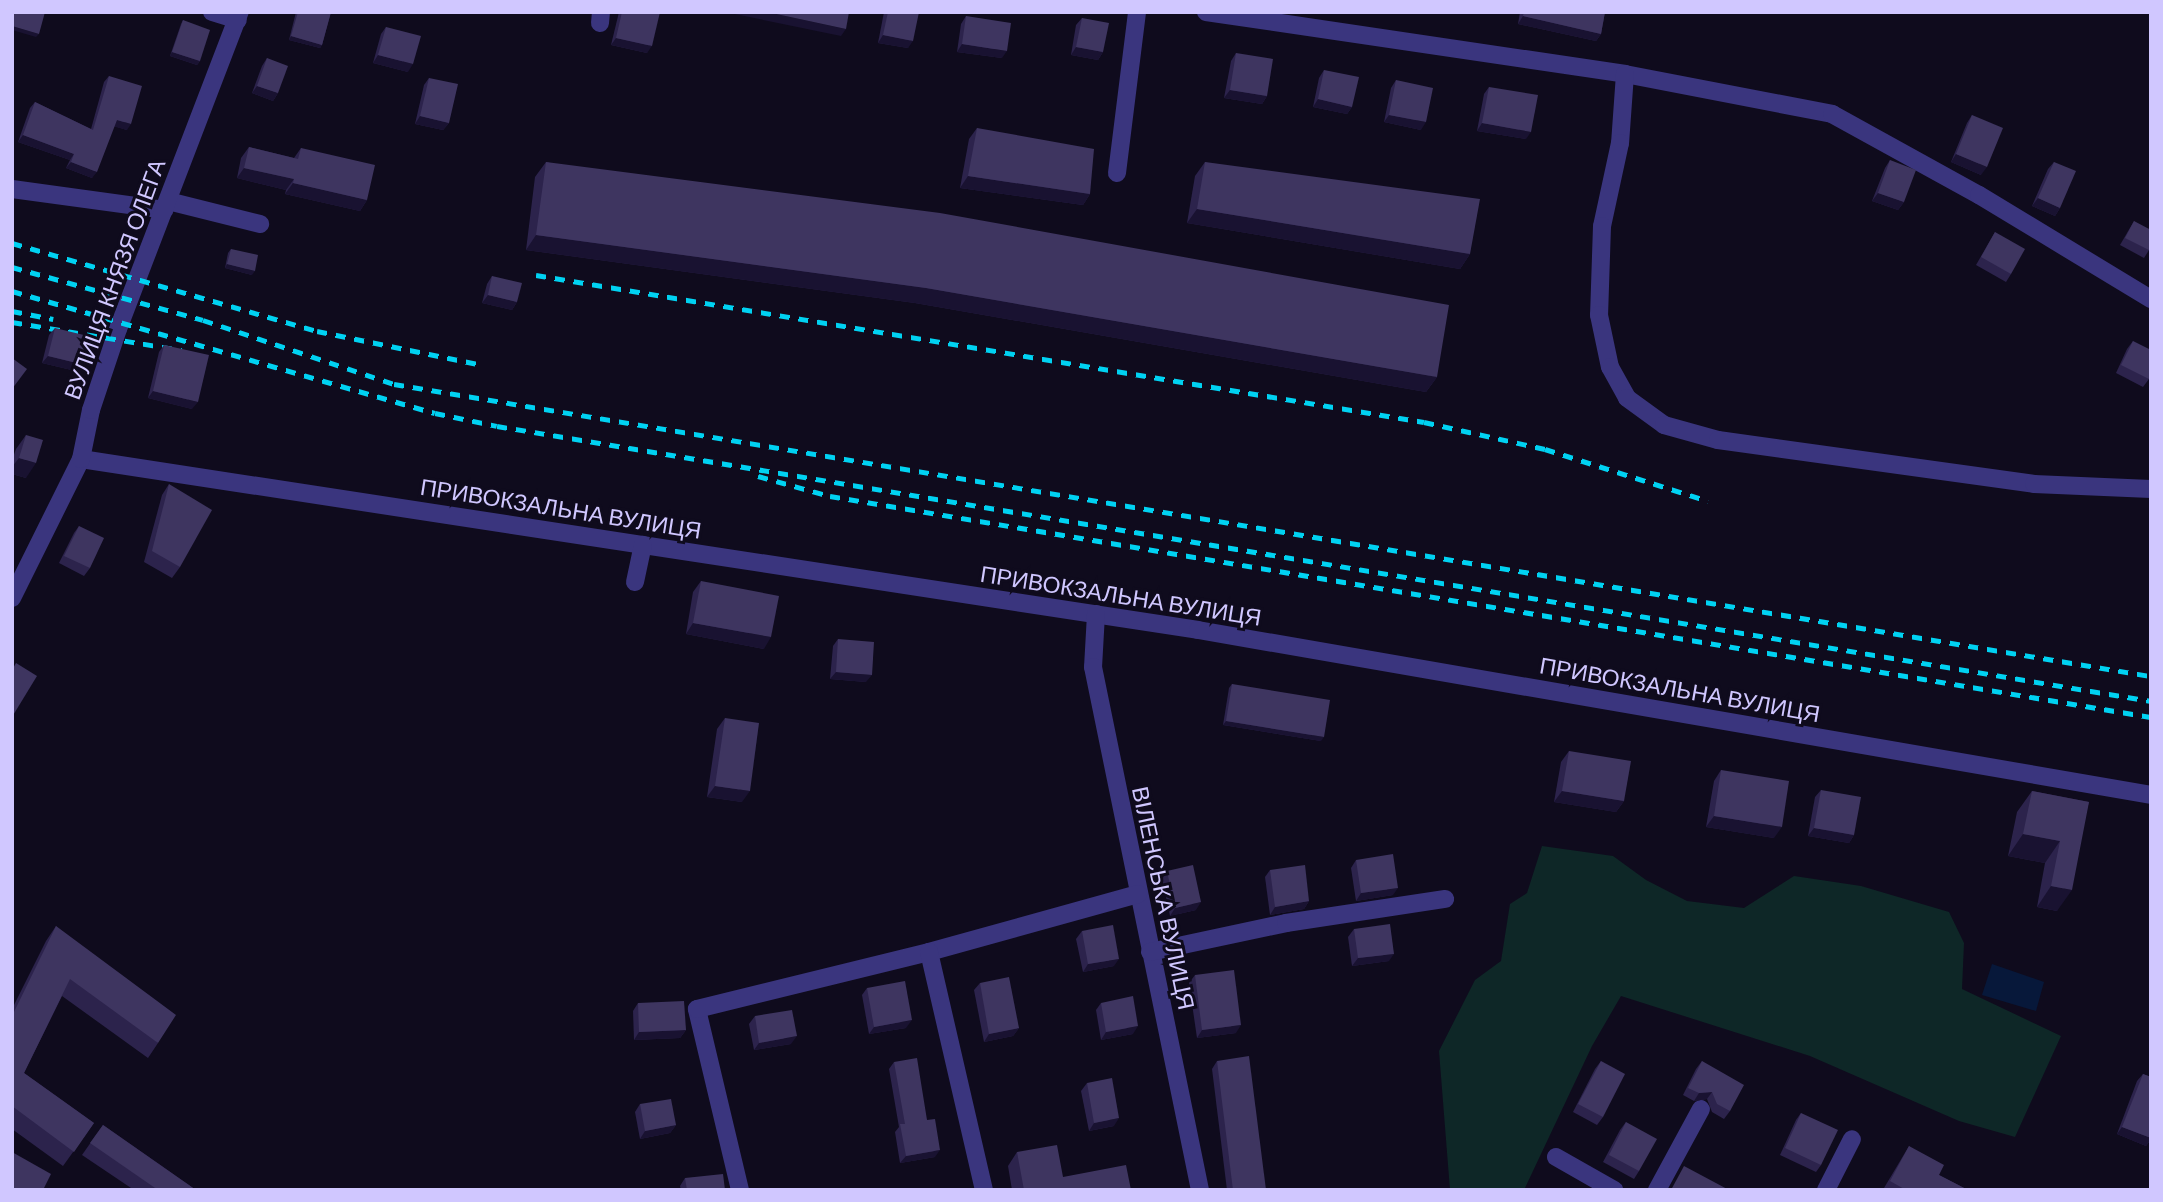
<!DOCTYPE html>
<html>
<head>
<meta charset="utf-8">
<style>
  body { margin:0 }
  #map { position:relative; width:2163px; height:1202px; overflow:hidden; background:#0f0b1d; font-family:Barlow,sans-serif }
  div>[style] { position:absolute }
  .green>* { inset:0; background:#0e2727 }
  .water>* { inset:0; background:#07183a }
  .minor>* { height:18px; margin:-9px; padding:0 9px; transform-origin:9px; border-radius:9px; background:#3a357e }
  .rail>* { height:5px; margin-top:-2.5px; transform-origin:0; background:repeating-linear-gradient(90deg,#00d2f2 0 10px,transparent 0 19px) }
  .wall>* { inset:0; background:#2c234c }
  .shaded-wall>* { inset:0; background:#191231 }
  .building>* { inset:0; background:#3e3560 }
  span { translate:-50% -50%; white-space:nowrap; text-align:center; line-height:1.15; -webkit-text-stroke:6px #0f0b1d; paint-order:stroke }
  .street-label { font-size:23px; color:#d0c7ff }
  .frame { position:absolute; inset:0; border:14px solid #d0c7ff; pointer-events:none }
</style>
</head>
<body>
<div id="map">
  <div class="green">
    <i style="clip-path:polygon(1542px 846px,1613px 856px,1646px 880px,1687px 901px,1744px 908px,1794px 876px,1861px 886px,1949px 912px,1964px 943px,1962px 989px,2061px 1036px,2015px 1137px,1959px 1121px,1810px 1056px,1621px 996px,1592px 1046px,1524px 1190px,1450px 1190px,1439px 1051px,1475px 980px,1501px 961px,1510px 904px,1527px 893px)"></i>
  </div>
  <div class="water">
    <i style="clip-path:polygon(1992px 964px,2044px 982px,2036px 1011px,1982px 995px)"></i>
  </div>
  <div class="minor">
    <i style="left:212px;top:12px;width:27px;rotate:17deg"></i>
    <i style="left:1206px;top:12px;width:424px;rotate:8.4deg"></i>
    <i style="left:1625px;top:74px;width:211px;rotate:10.9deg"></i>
    <i style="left:1832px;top:114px;width:168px;rotate:28.9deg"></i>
    <i style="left:1979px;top:195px;width:201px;rotate:31.2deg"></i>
    <i style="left:600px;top:23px;width:11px;rotate:-85deg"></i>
    <i style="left:1625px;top:74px;width:69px;rotate:94.1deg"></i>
    <i style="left:1620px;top:143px;width:85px;rotate:102.2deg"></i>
    <i style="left:1602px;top:226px;width:89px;rotate:91.9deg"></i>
    <i style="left:1599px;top:315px;width:53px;rotate:78.1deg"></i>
    <i style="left:1610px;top:367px;width:35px;rotate:61deg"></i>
    <i style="left:1627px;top:398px;width:46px;rotate:36.1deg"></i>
    <i style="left:1664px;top:425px;width:56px;rotate:15.5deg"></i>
    <i style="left:1718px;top:440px;width:319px;rotate:7.9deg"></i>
    <i style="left:2034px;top:484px;width:117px;rotate:2.4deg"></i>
    <i style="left:1117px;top:173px;width:162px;rotate:-82.9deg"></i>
    <i style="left:12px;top:189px;width:154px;rotate:7.8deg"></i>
    <i style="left:168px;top:201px;width:95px;rotate:14deg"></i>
    <i style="left:81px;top:459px;width:1130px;rotate:8.7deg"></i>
    <i style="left:1198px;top:630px;width:967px;rotate:9.82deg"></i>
    <i style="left:635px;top:582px;width:38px;rotate:-78deg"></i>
    <i style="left:12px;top:598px;width:155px;rotate:-63.6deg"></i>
    <i style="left:81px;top:459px;width:50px;rotate:-78.5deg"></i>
    <i style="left:91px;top:410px;width:85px;rotate:-71.6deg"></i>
    <i style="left:118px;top:329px;width:340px;rotate:-69deg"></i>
    <i style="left:1096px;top:614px;width:53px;rotate:93.2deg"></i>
    <i style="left:1093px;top:667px;width:534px;rotate:78.44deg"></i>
    <i style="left:929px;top:952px;width:217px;rotate:-15.5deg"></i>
    <i style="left:1150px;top:952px;width:139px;rotate:-12deg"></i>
    <i style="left:1286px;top:923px;width:161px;rotate:-8.6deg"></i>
    <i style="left:1556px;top:1157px;width:67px;rotate:29.6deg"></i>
    <i style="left:740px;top:1190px;width:186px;rotate:-103.4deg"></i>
    <i style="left:697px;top:1009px;width:239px;rotate:-13.8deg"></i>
    <i style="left:929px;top:952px;width:244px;rotate:77deg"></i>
    <i style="left:1657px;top:1190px;width:92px;rotate:-61.5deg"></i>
    <i style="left:1826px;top:1190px;width:57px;rotate:-63deg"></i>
  </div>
  <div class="rail">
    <i style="left:12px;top:243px;width:317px;rotate:16.1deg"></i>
    <i style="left:317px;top:331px;width:169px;rotate:11.6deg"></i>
    <i style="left:12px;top:267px;width:198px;rotate:15.5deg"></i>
    <i style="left:203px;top:320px;width:201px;rotate:18.5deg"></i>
    <i style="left:394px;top:384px;width:1781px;rotate:9.44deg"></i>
    <i style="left:536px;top:275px;width:900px;rotate:9.4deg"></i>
    <i style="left:1424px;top:422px;width:124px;rotate:12.6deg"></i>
    <i style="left:1545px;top:449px;width:171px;rotate:17.7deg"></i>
    <i style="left:12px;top:291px;width:440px;rotate:16.1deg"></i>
    <i style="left:435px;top:413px;width:63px;rotate:11.8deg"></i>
    <i style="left:497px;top:426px;width:1677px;rotate:9.44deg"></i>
    <i style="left:12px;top:311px;width:42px;rotate:11deg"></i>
    <i style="left:12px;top:322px;width:172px;rotate:9.4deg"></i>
    <i style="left:758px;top:476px;width:75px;rotate:15.5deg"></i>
    <i style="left:830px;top:496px;width:1339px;rotate:9.5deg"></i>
  </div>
  <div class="wall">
    <i style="clip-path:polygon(296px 12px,331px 12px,322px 45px,320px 48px,289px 40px)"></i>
    <i style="clip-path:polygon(619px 12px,660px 12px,647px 53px,611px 45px)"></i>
    <i style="clip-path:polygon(884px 12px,919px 12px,908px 48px,878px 43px)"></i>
    <i style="clip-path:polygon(1520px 12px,1605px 12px,1601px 34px,1596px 41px,1518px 24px)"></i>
    <i style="clip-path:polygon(966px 16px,1002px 58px,957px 52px,961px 24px)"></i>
    <i style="clip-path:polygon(1082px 18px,1103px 52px,1098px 60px,1071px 55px,1076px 25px)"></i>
    <i style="clip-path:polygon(183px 20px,200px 61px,197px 65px,170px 56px,181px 24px)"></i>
    <i style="clip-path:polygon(386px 27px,408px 72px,373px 63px,381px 34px)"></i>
    <i style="clip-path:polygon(1236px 53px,1267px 96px,1262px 104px,1224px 98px,1231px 61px)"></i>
    <i style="clip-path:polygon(267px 58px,278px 93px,273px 101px,252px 93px,262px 66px)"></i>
    <i style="clip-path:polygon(1324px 70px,1352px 107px,1347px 114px,1313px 107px,1319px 78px)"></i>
    <i style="clip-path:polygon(109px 76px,127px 130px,114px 126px,92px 178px,66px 168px,70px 160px,18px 142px,30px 108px,35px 102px,91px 129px,104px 82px)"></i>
    <i style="clip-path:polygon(429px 78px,449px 123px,443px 130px,415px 124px,424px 85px)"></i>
    <i style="clip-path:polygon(1396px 80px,1421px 130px,1384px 122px,1391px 88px)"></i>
    <i style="clip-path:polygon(1489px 87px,1526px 139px,1477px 131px,1484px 94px)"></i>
    <i style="clip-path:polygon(1972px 115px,1981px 175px,1951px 162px,1967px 123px)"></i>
    <i style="clip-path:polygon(977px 128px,1090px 194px,1083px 205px,960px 188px,969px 139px)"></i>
    <i style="clip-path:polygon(249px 147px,294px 158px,301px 148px,367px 200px,360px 211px,285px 194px,286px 190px,237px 178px,241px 158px)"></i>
    <i style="clip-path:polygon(1890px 160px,1904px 202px,1898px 210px,1872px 201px,1885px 168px)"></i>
    <i style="clip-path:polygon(546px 162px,1437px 377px,1426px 392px,915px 303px,526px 250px,535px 177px)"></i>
    <i style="clip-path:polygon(1205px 162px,1470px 254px,1460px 269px,1187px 223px,1195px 176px)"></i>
    <i style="clip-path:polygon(2054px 162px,2060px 208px,2055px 216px,2032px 206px,2048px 169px)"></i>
    <i style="clip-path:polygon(2134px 221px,2151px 247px,2144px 258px,2120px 245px)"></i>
    <i style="clip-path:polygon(1995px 232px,2011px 274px,2006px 282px,1976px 265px)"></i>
    <i style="clip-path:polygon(231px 249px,252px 275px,225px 268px,228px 253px)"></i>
    <i style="clip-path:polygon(492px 276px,517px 302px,512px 310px,482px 303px,487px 284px)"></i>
    <i style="clip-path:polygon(55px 328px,85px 365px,80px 372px,42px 363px,49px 335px)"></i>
    <i style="clip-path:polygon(2133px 341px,2149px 379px,2143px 387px,2116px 373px,2127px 349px)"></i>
    <i style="clip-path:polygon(164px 345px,192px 409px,148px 398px,159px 352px)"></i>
    <i style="clip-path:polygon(26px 435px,26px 478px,12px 474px,12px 460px,16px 449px)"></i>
    <i style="clip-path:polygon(169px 484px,180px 567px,172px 578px,144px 562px,162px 495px)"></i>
    <i style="clip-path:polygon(79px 526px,90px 568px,84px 576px,59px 563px,74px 533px)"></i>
    <i style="clip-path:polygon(701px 581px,764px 649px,686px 634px,693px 592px)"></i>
    <i style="clip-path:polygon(838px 639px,866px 682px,830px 679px,833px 646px)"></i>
    <i style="clip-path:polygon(1232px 684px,1321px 741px,1223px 725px,1229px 688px)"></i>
    <i style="clip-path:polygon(725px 718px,742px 802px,707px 797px,717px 729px)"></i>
    <i style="clip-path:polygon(1569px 751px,1624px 801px,1616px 812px,1554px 802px,1561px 762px)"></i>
    <i style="clip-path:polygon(1721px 770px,1774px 838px,1706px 827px,1714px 781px)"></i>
    <i style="clip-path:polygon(1821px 790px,1854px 835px,1849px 843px,1808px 836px,1815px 797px)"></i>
    <i style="clip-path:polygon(2032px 791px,2089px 802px,2057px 911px,2037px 907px,2045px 863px,2008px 856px,2017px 812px)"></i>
    <i style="clip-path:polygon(1356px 860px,1393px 895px,1356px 901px,1351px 868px)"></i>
    <i style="clip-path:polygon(1270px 870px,1309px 901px,1304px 909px,1270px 915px,1265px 877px)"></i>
    <i style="clip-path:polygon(1167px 871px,1196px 910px,1170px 916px,1162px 879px)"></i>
    <i style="clip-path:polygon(56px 926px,158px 1043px,148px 1058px,62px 996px,24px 1073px,94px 1123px,63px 1166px,12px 1129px,12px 1009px,46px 941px)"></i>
    <i style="clip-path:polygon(1354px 929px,1389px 961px,1352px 966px,1348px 937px)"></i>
    <i style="clip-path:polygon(1082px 931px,1114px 966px,1083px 972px,1076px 939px)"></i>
    <i style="clip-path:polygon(1195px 975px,1236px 1033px,1197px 1038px,1189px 983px)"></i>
    <i style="clip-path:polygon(980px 983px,1019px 1028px,1013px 1036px,984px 1042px,974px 990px)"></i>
    <i style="clip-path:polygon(867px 988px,906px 1028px,869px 1034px,862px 995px)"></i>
    <i style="clip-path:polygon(638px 1003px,686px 1030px,680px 1038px,634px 1040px,633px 1011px)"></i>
    <i style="clip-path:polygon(1101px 1003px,1133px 1034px,1101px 1040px,1096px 1010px)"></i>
    <i style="clip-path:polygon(755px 1016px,791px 1044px,754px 1050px,749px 1024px)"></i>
    <i style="clip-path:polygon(1217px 1061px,1266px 1190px,1227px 1190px,1212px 1069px)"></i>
    <i style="clip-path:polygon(1601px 1061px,1603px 1117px,1597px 1125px,1573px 1112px,1595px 1069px)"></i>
    <i style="clip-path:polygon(1702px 1061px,1730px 1111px,1724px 1119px,1712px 1112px,1707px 1099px,1694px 1101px,1683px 1095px,1696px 1069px)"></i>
    <i style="clip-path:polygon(894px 1062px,927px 1120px,935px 1157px,900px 1163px,895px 1132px,899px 1127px,889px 1069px)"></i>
    <i style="clip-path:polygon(2143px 1074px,2151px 1077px,2151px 1139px,2146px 1146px,2117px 1134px,2137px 1081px)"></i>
    <i style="clip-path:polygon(1087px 1083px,1114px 1126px,1089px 1131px,1081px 1091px)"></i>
    <i style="clip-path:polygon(640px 1104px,676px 1125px,670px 1133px,640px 1139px,635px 1112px)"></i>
    <i style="clip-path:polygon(1801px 1113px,1821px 1165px,1816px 1172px,1780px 1155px,1796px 1120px)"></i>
    <i style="clip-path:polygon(1626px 1122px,1639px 1171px,1634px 1179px,1603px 1162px,1620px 1130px)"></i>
    <i style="clip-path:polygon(103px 1125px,196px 1190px,134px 1190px,82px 1155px)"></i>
    <i style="clip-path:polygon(1909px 1146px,1939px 1175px,1968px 1190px,1887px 1190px,1884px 1188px)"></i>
    <i style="clip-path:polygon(1017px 1152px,1063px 1177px,1131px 1190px,1012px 1190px,1008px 1166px)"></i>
    <i style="clip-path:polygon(685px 1178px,725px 1190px,681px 1190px,680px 1186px)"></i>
  </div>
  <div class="shaded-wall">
    <i style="clip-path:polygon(725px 12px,767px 12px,846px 29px,841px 36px)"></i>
    <i style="clip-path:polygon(1523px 16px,1601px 34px,1596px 41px,1518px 24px)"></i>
    <i style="clip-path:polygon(12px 26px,39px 34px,36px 37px,12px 30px)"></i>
    <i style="clip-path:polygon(883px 35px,913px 41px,908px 48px,878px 43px)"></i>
    <i style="clip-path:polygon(291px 36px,322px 45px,320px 48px,289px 40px)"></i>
    <i style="clip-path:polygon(616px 38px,652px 46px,647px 53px,611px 45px)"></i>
    <i style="clip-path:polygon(962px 44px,1007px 51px,1002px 58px,957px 52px)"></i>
    <i style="clip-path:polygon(1076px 47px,1103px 52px,1098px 60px,1071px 55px)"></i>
    <i style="clip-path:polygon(172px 52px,200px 61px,197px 65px,170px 56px)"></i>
    <i style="clip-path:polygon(378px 55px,413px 64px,408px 72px,373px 63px)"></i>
    <i style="clip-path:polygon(257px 86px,278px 93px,273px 101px,252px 93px)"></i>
    <i style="clip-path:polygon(1230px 90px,1267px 96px,1262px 104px,1224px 98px)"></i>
    <i style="clip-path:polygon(1318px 99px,1352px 107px,1347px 114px,1313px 107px)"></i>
    <i style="clip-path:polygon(1389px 115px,1426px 122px,1421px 130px,1384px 122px)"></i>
    <i style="clip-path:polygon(420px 116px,449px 123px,443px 130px,415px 124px)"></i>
    <i style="clip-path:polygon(117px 120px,131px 124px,127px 130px,112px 126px)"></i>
    <i style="clip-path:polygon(1482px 123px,1531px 132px,1526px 139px,1477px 131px)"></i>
    <i style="clip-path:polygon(23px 135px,74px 154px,70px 160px,18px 142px)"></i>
    <i style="clip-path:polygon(1956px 154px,1987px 167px,1981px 175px,1951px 162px)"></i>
    <i style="clip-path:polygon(71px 162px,97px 172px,92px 178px,66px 168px)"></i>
    <i style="clip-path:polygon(244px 168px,294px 179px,286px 190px,237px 178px)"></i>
    <i style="clip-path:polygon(968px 176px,1090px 194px,1083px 205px,960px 188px)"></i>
    <i style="clip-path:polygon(293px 183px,367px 200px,360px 211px,285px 194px)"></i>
    <i style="clip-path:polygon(1878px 193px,1904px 202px,1898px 210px,1872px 201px)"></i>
    <i style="clip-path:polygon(2038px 198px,2060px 208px,2055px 216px,2032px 206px)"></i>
    <i style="clip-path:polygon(1197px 209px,1470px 254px,1460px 269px,1187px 223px)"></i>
    <i style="clip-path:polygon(536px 235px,926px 288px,1437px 377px,1426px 392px,915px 303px,526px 250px)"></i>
    <i style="clip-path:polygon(227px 264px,255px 271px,252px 275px,225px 268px)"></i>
    <i style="clip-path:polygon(488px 295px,517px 302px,512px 310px,482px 303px)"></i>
    <i style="clip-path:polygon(48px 356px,85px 365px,80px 372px,42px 363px)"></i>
    <i style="clip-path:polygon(153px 391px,198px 402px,192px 409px,148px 398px)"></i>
    <i style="clip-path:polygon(19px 458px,36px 463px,26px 478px,12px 474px,12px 467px)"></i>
    <i style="clip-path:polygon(693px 623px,771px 637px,764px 649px,686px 634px)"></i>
    <i style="clip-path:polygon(836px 672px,872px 675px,866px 682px,830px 679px)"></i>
    <i style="clip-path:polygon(1226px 721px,1324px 737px,1321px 741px,1223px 725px)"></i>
    <i style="clip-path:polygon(715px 786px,750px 791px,742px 802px,707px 797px)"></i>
    <i style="clip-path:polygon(1562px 791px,1624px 801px,1616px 812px,1554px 802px)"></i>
    <i style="clip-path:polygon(1714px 816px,1782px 827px,1774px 838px,1706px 827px)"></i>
    <i style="clip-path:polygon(1814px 828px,1854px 835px,1849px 843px,1808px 836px)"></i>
    <i style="clip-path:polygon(2023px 834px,2060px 841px,2045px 863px,2008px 856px)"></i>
    <i style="clip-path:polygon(2051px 886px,2072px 890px,2057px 911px,2037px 907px)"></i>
    <i style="clip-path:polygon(1398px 888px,1393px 895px,1356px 901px,1361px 893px)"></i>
    <i style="clip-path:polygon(1309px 901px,1304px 909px,1270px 915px,1275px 907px)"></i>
    <i style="clip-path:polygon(1201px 902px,1196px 910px,1170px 916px,1175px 908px)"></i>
    <i style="clip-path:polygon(1394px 954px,1389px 961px,1352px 966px,1358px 958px)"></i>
    <i style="clip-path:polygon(1119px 959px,1114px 966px,1083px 972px,1088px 964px)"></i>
    <i style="clip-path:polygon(912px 1020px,906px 1028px,869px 1034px,874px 1027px)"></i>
    <i style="clip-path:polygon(1241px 1025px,1236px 1033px,1197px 1038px,1202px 1030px)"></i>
    <i style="clip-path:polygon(1138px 1026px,1133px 1034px,1101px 1040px,1106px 1032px)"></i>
    <i style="clip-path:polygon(1019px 1028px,1013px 1036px,984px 1042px,989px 1034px)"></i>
    <i style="clip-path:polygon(686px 1030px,680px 1038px,634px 1040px,639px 1032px)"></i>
    <i style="clip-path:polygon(797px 1036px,791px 1044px,754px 1050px,759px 1043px)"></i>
    <i style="clip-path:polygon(1712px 1092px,1707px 1099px,1694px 1101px,1699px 1093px)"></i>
    <i style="clip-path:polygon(1119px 1118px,1114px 1126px,1089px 1131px,1094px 1123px)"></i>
    <i style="clip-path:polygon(676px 1125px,670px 1133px,640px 1139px,645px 1131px)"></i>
    <i style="clip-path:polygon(2122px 1127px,2151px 1138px,2151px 1139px,2146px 1146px,2117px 1134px)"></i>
    <i style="clip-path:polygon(940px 1150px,935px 1157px,900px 1163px,906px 1156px)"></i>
  </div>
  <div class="building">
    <i style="clip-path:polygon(12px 12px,45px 12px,39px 34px,12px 26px)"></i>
    <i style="clip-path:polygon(298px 12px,331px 12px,322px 45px,291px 36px)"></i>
    <i style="clip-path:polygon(622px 12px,660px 12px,652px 46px,616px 38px)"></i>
    <i style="clip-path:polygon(767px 12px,849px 12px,846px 29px)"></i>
    <i style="clip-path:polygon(888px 12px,919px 12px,913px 41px,883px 35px)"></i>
    <i style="clip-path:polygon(1524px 12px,1605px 12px,1601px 34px,1523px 16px)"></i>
    <i style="clip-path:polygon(966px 16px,1011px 23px,1007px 51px,962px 44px)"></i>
    <i style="clip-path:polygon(1082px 18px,1109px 23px,1103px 52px,1076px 47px)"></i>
    <i style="clip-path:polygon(183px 20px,210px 30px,200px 61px,172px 52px)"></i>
    <i style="clip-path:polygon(386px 27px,421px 36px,413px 64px,378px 55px)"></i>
    <i style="clip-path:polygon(1236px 53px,1273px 59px,1267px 96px,1230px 90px)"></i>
    <i style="clip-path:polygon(267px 58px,288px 66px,278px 93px,257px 86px)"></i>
    <i style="clip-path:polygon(1324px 70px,1359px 77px,1352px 107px,1318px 99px)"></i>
    <i style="clip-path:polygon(109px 76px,142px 86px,131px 124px,117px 120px,97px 172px,71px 162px,74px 154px,23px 135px,35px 102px,93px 130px)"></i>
    <i style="clip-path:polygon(429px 78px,458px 84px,449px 123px,420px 116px)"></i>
    <i style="clip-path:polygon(1396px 80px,1433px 88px,1426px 122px,1389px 115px)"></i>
    <i style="clip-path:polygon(1489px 87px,1538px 95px,1531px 132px,1482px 123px)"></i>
    <i style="clip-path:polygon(1972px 115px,2003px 128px,1987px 167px,1956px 154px)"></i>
    <i style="clip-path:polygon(977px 128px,1094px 149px,1090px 194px,968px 176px)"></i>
    <i style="clip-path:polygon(249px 147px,298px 159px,301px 148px,375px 165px,367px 200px,293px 183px,294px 179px,244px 168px)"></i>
    <i style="clip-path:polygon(1890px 160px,1916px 170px,1904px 202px,1878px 193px)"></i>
    <i style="clip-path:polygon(546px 162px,940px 213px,1449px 305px,1437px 377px,926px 288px,536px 235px)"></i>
    <i style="clip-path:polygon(1205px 162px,1480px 199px,1470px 254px,1197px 209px)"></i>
    <i style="clip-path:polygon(2054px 162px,2076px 171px,2060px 208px,2038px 198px)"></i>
    <i style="clip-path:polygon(2134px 221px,2151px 230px,2151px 247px,2149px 250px,2125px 238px)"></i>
    <i style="clip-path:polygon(1995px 232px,2025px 249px,2011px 274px,1981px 257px)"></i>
    <i style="clip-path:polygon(231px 249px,258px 255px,255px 271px,227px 264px)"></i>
    <i style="clip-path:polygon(492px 276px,522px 283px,517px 302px,488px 295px)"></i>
    <i style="clip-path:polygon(55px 328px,92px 337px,85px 365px,48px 356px)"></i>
    <i style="clip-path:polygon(2133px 341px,2151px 350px,2151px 375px,2149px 379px,2121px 365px)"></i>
    <i style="clip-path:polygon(164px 345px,209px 355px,198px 402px,153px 391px)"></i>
    <i style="clip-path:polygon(12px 358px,27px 369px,12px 389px)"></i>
    <i style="clip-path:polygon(26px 435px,43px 440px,36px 463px,19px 458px)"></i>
    <i style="clip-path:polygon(169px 484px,212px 510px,180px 567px,152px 551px)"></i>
    <i style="clip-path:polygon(79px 526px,104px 538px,90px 568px,64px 556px)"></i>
    <i style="clip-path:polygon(701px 581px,779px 596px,771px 637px,693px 623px)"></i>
    <i style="clip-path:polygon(838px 639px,874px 642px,872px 675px,836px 672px)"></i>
    <i style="clip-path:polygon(16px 663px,37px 676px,12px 717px,12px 670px)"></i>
    <i style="clip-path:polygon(1232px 684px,1330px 700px,1324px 737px,1226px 721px)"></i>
    <i style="clip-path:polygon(725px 718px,759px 723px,750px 791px,715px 786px)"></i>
    <i style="clip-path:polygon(1569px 751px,1631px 761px,1624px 801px,1562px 791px)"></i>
    <i style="clip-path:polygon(1721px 770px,1789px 781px,1782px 827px,1714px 816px)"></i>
    <i style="clip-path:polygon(1821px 790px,1861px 797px,1854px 835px,1814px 828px)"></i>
    <i style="clip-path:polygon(2032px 791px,2089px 802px,2072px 890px,2051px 886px,2060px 841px,2023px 834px)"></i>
    <i style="clip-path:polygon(1393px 854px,1398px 888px,1361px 893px,1356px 860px)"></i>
    <i style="clip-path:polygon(1193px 865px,1201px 902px,1175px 908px,1167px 871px)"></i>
    <i style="clip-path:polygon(1305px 865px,1309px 901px,1275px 907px,1270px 870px)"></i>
    <i style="clip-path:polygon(1390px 924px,1394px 954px,1358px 958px,1354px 929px)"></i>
    <i style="clip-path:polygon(1113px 925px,1119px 959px,1088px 964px,1082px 931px)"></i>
    <i style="clip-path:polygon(56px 926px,176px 1015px,158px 1043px,70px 979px,24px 1073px,94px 1123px,74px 1152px,12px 1106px,12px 1016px)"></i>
    <i style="clip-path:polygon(1234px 970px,1241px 1025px,1202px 1030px,1195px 975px)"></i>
    <i style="clip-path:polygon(1009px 977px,1019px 1028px,989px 1034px,980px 983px)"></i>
    <i style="clip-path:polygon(905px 981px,912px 1020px,874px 1027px,867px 988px)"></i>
    <i style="clip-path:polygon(1133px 996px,1138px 1026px,1106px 1032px,1101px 1003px)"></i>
    <i style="clip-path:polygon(684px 1001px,686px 1030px,639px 1032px,638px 1003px)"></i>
    <i style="clip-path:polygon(792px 1010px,797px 1036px,759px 1043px,755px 1016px)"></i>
    <i style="clip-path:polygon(1249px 1056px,1266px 1190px,1233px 1190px,1217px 1061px)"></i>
    <i style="clip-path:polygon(917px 1058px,927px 1120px,935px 1119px,940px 1150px,906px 1156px,900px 1124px,905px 1124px,894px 1062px)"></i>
    <i style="clip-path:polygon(1601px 1061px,1625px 1074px,1603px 1117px,1578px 1104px)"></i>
    <i style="clip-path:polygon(1702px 1061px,1744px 1085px,1730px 1111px,1717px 1104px,1712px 1092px,1699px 1093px,1688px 1088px)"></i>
    <i style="clip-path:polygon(2143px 1074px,2151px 1077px,2151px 1138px,2122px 1127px)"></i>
    <i style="clip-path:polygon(1112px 1078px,1119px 1118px,1094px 1123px,1087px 1083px)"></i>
    <i style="clip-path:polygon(671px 1099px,676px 1125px,645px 1131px,640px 1104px)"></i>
    <i style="clip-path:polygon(1801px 1113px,1838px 1130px,1821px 1165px,1785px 1148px)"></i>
    <i style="clip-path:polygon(1626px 1122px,1657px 1139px,1639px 1171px,1609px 1155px)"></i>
    <i style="clip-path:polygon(103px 1125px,196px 1190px,158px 1190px,90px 1143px)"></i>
    <i style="clip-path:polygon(1057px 1145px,1063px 1177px,1126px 1165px,1131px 1190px,1024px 1190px,1017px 1152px)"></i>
    <i style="clip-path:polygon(1909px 1146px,1944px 1165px,1939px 1175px,1968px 1190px,1906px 1190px,1890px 1181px)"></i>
    <i style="clip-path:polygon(12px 1152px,51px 1174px,43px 1190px,12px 1190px)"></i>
    <i style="clip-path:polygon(1684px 1166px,1729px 1190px,1671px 1190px)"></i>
    <i style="clip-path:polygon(723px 1174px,725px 1190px,687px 1190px,685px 1178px)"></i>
  </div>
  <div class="street-label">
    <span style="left:114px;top:279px;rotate:-70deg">ВУЛИЦЯ КНЯЗЯ ОЛЕГА</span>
    <span style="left:561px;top:508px;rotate:9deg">ПРИВОКЗАЛЬНА ВУЛИЦЯ</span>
    <span style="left:1121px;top:595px;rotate:9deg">ПРИВОКЗАЛЬНА ВУЛИЦЯ</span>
    <span style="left:1680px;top:689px;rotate:10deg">ПРИВОКЗАЛЬНА ВУЛИЦЯ</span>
    <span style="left:1164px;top:898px;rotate:78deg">ВІЛЕНСЬКА ВУЛИЦЯ</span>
  </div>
  <div class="frame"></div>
</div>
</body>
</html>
